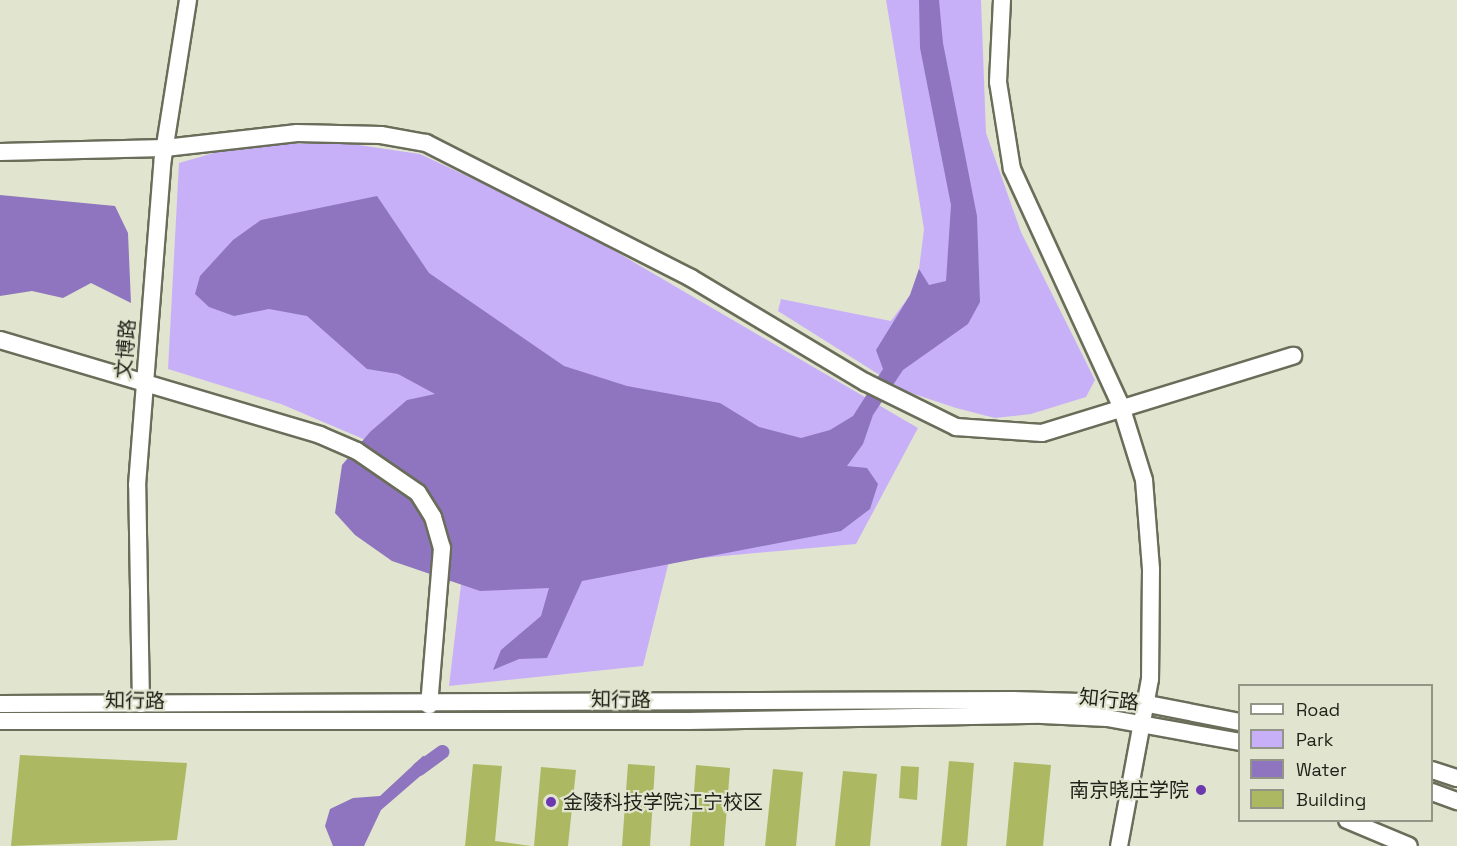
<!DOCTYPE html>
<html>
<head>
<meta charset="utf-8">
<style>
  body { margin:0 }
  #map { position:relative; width:1457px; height:846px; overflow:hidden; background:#e1e5cf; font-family:"Space Grotesk","Noto Sans SC",sans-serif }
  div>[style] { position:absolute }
  .green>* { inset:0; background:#c8b0f8 }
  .water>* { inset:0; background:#8f75bf }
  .canal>* { height:14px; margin:-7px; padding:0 7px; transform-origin:7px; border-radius:7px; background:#8f75bf }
  .building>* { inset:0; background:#acb962 }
  .roads { filter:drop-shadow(2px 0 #696d59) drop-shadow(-2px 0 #696d59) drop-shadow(0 2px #696d59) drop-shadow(0 -2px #696d59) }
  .minor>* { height:16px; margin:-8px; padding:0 8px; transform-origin:8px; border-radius:8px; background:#fff }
  .dots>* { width:16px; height:16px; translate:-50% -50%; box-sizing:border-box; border:3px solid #e1e5cf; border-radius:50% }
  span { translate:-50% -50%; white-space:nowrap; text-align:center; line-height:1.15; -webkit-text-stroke:4.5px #e1e5cf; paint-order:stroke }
  .street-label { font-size:20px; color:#1f2018 }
  .poi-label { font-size:20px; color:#1f2018 }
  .right { translate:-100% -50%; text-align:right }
  .left { translate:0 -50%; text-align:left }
  .legend { position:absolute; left:1238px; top:684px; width:195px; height:138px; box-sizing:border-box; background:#e1e5cf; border:2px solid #939686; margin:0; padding:8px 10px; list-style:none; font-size:18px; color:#1f2018 }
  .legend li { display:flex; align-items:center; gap:12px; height:30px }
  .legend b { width:30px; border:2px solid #939686 }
</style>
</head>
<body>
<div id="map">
  <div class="green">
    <i style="clip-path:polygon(886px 0,981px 0,986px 133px,1021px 232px,1095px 380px,1086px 397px,1031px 414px,995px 418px,956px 408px,905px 391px,778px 311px,781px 299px,891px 321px,910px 295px,919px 269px,924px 229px)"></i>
    <i style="clip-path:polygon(338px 142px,420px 154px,565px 222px,918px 428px,856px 544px,669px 561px,643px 666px,449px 686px,467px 534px,401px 455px,281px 404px,168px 369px,179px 163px,238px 146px)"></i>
  </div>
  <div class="water">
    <i style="clip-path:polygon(919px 0,939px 0,943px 43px,977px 216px,980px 302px,968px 324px,903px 370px,873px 415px,863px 444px,847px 466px,867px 468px,878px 484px,870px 509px,841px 531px,582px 581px,547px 658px,519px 659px,493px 670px,501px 650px,541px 616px,549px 588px,480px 591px,392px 561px,355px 535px,335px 513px,342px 465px,370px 432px,407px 400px,435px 394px,398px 374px,367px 369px,307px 316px,269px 309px,234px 316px,209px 307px,195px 294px,200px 276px,233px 240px,261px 220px,377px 196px,429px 273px,564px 366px,627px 386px,720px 403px,759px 427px,801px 438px,830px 430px,853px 416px,883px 369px,876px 350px,910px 295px,919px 269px,929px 285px,946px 281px,951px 205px,920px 48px)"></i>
    <i style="clip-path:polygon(0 195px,115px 206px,128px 233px,131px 303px,91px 283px,63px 298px,32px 291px,0 296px)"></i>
    <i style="clip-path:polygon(423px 756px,440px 759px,381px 810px,364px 846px,333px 846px,325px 826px,330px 809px,353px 798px,380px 796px)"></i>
  </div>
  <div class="canal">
    <i style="left:419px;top:769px;width:29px;rotate:-36deg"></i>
  </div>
  <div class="building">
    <i style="clip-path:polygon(20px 755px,187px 763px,177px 840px,11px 846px)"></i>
    <i style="clip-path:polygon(949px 761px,974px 763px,967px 846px,941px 846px)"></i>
    <i style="clip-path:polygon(1014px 762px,1051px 765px,1043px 846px,1006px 846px)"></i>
    <i style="clip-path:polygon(473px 764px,502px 766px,495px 841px,531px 846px,465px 846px)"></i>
    <i style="clip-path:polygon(628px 764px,655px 766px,650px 846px,622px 846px)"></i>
    <i style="clip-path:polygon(696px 765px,730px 768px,724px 846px,690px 846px)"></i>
    <i style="clip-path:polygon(901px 766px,919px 767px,917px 800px,899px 798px)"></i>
    <i style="clip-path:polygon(541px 767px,576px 770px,568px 846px,534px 846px)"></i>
    <i style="clip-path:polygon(773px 769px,803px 772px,796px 846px,765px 846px)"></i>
    <i style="clip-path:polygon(843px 771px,877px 774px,870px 846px,835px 846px)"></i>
  </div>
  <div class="roads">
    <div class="minor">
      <i style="left:1002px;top:0;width:82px;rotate:92.8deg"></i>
      <i style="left:998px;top:82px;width:88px;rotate:80.9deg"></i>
      <i style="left:1012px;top:169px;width:261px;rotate:65.3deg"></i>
      <i style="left:1121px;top:406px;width:77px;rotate:72.7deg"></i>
      <i style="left:1144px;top:480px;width:89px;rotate:85.5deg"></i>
      <i style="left:1151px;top:569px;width:110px;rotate:90.5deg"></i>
      <i style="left:1150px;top:679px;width:170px;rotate:100.5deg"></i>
      <i style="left:0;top:152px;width:165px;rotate:-1.4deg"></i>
      <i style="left:165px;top:148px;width:133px;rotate:-6.5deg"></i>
      <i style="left:297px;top:133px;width:84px;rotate:1.4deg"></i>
      <i style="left:381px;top:135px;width:46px;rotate:10.1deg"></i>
      <i style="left:426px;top:143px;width:297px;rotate:27deg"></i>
      <i style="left:691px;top:278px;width:203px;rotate:30.9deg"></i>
      <i style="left:865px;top:382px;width:102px;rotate:26.3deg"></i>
      <i style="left:956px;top:427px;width:86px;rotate:4deg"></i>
      <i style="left:1042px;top:433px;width:263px;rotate:-17.1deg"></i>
      <i style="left:0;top:340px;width:334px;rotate:16.5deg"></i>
      <i style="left:320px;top:435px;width:40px;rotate:23.4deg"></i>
      <i style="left:357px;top:451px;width:74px;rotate:34.5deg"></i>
      <i style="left:418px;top:493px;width:28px;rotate:58deg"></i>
      <i style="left:433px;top:517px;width:32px;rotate:74deg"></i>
      <i style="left:442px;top:548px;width:158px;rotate:94.7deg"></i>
      <i style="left:0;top:704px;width:1013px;rotate:-0.23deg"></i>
      <i style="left:1013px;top:700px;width:135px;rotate:1.7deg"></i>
      <i style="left:1148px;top:704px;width:94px;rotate:11.1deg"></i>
      <i style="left:141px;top:704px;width:219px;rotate:-91deg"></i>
      <i style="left:137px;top:485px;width:328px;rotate:-85.5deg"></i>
      <i style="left:163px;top:158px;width:160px;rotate:-81deg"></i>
      <i style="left:0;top:721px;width:688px"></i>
      <i style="left:688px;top:721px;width:354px;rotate:-1deg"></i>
      <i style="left:1042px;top:715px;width:65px;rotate:2.6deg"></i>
      <i style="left:1107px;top:718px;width:135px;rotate:10.2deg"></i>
      <i style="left:1432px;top:770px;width:26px;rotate:18deg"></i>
      <i style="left:1432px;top:792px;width:27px;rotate:20deg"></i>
      <i style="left:1347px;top:820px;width:67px;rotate:22.8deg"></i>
    </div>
  </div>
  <div class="dots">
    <i style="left:1201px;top:790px;background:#6c38af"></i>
    <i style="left:551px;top:802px;background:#6c38af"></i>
  </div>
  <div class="street-label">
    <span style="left:126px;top:349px;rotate:-85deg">文博路</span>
    <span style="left:621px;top:700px;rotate:1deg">知行路</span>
    <span style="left:1109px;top:700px;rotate:6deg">知行路</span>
    <span style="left:135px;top:701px;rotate:1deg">知行路</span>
  </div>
  <div class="poi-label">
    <span class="right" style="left:1189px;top:790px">南京晓庄学院</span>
    <span class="left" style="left:563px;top:802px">金陵科技学院江宁校区</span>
  </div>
  <ul class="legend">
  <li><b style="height:8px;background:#fff"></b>Road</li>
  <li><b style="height:16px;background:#c8b0f8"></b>Park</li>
  <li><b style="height:16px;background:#8f75bf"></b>Water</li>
  <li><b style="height:16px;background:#acb962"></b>Building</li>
  </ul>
</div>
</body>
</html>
